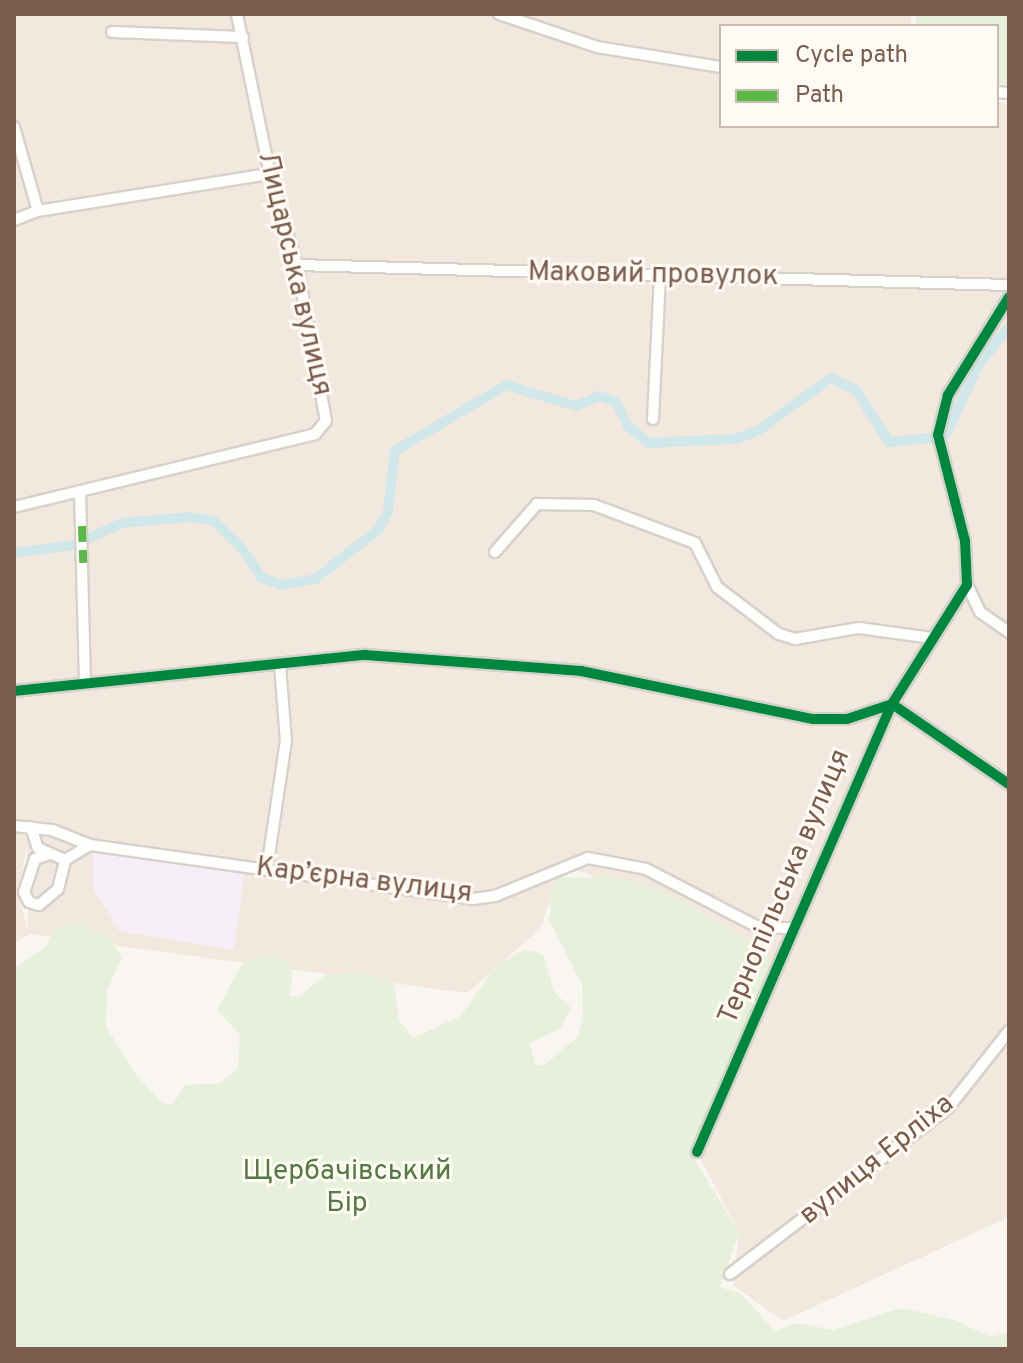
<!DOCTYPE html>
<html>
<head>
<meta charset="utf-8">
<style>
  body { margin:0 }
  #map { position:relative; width:1023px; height:1363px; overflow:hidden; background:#f9f5f0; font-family:Overpass,sans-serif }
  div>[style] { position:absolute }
  .residential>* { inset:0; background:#f2e8de }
  .education>* { inset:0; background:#f6eef6 }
  .green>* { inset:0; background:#e7f0db }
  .canal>* { height:10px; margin:-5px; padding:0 5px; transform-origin:5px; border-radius:5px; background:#d0e8ea }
  .roads { filter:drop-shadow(2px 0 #d7d1cb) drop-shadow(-2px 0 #d7d1cb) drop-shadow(0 2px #d7d1cb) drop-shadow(0 -2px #d7d1cb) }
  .street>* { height:10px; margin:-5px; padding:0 5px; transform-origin:5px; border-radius:5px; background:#fefefd }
  .quiet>* { height:8px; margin-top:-4px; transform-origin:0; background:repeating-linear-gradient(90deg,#58b947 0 16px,transparent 0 24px) }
  .cycleway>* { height:10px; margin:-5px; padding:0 5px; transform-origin:5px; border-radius:5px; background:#00873e }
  span { translate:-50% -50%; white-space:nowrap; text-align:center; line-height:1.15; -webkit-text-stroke:6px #fffaf3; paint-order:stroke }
  .street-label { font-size:28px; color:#7a5c4d }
  .park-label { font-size:28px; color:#537a41 }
  .frame { position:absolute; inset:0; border:16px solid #7a5c4d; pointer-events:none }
  .legend { position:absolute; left:719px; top:24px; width:280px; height:104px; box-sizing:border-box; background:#fffaf3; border:2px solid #cabbb1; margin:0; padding:10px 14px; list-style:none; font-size:24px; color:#7a5c4d }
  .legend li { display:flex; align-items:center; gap:16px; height:40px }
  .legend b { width:40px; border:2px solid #cabbb1 }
</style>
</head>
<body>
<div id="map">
  <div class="residential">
    <i style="clip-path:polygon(evenodd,14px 14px,911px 14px,911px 26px,721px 26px,721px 126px,997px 126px,997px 102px,1009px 103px,1009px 283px,1003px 294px,1009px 298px,1009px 1217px,783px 1321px,733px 1285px,739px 1233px,697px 1152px,769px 948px,563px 864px,540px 929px,467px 993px,29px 934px,14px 943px,14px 14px,27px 842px,27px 843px,28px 930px,19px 897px,27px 842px)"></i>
  </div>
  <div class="education">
    <i style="clip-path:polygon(93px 850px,245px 871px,234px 950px,119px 931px,93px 888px)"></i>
  </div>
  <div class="green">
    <i style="clip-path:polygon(917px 14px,1009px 14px,1009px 85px,997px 84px,997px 26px,915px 26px)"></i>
    <i style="clip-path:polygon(559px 877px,622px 878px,678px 898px,752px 942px,771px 962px,692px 1155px,739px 1233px,720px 1287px,741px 1294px,775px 1331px,796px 1323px,833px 1330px,901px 1308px,954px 1320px,991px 1337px,1009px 1332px,1009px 1349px,14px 1349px,14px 968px,45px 948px,55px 930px,76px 922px,109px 937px,122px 957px,107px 991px,106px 1027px,136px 1075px,162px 1103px,173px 1105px,184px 1085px,220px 1083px,238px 1069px,240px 1035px,217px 1010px,242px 964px,265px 954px,287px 962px,293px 973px,289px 996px,300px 996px,325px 975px,362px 973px,384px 979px,394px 985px,399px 1020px,413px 1038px,461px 1016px,494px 968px,523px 950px,534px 951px,544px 956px,554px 992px,571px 1008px,560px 1029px,530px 1043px,535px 1066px,544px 1065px,577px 1038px,583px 1017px,582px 984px,549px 920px,552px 886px)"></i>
  </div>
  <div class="canal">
    <i style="left:946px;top:434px;width:77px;rotate:-64.8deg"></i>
    <i style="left:979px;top:364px;width:48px;rotate:-51deg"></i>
    <i style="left:14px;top:553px;width:61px;rotate:-7.6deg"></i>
    <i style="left:74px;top:545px;width:53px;rotate:-24.6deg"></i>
    <i style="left:122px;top:523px;width:68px;rotate:-5deg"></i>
    <i style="left:190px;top:517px;width:24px;rotate:9deg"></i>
    <i style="left:214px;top:521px;width:37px;rotate:44deg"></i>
    <i style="left:241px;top:547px;width:36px;rotate:56deg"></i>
    <i style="left:261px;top:577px;width:22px;rotate:21deg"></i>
    <i style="left:282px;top:585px;width:34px;rotate:-10deg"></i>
    <i style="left:315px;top:579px;width:80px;rotate:-37.9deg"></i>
    <i style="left:378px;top:530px;width:21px;rotate:-61deg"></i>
    <i style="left:388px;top:512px;width:61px;rotate:-83.5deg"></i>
    <i style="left:395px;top:451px;width:129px;rotate:-30.7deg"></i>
    <i style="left:506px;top:385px;width:73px;rotate:16.7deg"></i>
    <i style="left:576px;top:406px;width:25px;rotate:-23deg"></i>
    <i style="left:599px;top:396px;width:18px;rotate:19deg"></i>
    <i style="left:616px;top:402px;width:28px;rotate:63deg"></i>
    <i style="left:629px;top:427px;width:26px;rotate:39deg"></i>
    <i style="left:649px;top:443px;width:87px;rotate:-2.6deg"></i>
    <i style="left:736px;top:439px;width:25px;rotate:-21deg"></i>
    <i style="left:759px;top:430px;width:89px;rotate:-35.8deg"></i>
    <i style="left:831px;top:378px;width:28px;rotate:26deg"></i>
    <i style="left:856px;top:390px;width:62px;rotate:57.6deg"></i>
    <i style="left:889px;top:442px;width:42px;rotate:-5.4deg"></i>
  </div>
  <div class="roads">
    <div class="street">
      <i style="left:499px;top:14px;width:103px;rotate:18.6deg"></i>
      <i style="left:597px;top:47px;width:126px;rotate:9.2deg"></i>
      <i style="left:112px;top:32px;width:131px;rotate:2.2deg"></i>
      <i style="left:997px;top:92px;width:12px;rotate:5deg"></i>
      <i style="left:14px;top:127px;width:87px;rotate:74.1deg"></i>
      <i style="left:14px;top:220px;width:26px;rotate:-21deg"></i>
      <i style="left:38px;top:211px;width:235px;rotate:-9.1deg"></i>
      <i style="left:297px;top:265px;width:712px;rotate:1.61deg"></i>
      <i style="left:653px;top:419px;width:143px;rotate:-87.2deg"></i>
      <i style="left:80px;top:491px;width:192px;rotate:88.5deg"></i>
      <i style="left:14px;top:507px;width:310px;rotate:-13.6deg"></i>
      <i style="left:315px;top:434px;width:17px;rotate:-50deg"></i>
      <i style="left:326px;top:421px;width:159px;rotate:-100.5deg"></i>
      <i style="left:297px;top:265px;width:95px;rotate:-106.5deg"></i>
      <i style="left:270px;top:174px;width:163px;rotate:-101.7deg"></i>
      <i style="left:495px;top:552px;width:64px;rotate:-48.8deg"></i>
      <i style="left:537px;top:504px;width:57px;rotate:1deg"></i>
      <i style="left:594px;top:505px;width:108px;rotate:20.6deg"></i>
      <i style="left:695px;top:543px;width:49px;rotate:63.4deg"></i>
      <i style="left:717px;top:587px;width:78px;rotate:37.2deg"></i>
      <i style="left:779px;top:634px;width:17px;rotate:17deg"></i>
      <i style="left:795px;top:639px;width:65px;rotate:-9.8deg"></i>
      <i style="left:859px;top:628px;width:74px;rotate:7.8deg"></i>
      <i style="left:967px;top:585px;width:30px;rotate:64deg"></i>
      <i style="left:980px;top:612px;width:35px;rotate:35deg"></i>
      <i style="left:14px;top:691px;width:353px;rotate:-5.9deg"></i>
      <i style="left:365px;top:655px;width:217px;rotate:4.2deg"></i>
      <i style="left:581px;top:671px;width:237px;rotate:11.7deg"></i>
      <i style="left:813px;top:719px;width:34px"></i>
      <i style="left:847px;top:719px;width:47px;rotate:-18.4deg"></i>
      <i style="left:892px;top:704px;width:142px;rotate:34.4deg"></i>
      <i style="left:14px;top:826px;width:38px;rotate:6deg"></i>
      <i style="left:52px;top:830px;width:41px;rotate:21.5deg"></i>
      <i style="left:90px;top:845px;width:387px;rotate:8deg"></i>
      <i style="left:473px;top:899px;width:22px;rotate:-8deg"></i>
      <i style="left:495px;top:896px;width:100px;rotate:-22.2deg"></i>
      <i style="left:588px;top:858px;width:59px;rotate:10.7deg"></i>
      <i style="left:646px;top:869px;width:126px;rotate:27.4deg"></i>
      <i style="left:758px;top:927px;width:34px;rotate:2deg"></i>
      <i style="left:31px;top:827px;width:22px;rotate:72deg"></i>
      <i style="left:38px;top:848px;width:30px;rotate:24deg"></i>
      <i style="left:47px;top:855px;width:13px;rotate:162deg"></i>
      <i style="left:35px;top:859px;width:35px;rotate:108deg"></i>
      <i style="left:24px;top:892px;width:11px;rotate:63deg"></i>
      <i style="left:29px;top:902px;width:10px;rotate:17deg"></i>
      <i style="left:39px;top:905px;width:25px;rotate:-40deg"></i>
      <i style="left:58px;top:889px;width:30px;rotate:-76deg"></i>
      <i style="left:65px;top:860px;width:29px;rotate:-31deg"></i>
      <i style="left:267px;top:869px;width:129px;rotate:-81.6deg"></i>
      <i style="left:286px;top:741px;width:77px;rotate:-94.5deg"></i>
      <i style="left:697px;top:1152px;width:489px;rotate:-66.5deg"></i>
      <i style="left:892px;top:704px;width:141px;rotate:-57.8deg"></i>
      <i style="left:967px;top:585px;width:44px;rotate:-92.6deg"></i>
      <i style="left:965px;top:541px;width:109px;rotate:-104.3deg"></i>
      <i style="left:938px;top:435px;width:41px;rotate:-76deg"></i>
      <i style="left:948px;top:395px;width:115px;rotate:-58.1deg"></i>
      <i style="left:730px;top:1274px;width:275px;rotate:-37.3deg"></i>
      <i style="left:949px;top:1107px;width:97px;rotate:-51.7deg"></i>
    </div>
  </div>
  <div class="quiet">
    <i style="left:82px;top:526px;width:37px;rotate:88deg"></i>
  </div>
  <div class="cycleway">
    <i style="left:14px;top:691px;width:353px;rotate:-5.9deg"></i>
    <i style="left:365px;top:655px;width:217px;rotate:4.2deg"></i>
    <i style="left:581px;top:671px;width:237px;rotate:11.7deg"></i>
    <i style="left:813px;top:719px;width:34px"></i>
    <i style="left:847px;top:719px;width:47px;rotate:-18.4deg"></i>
    <i style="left:892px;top:704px;width:142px;rotate:34.4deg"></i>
    <i style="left:697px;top:1152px;width:489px;rotate:-66.5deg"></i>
    <i style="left:892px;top:704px;width:141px;rotate:-57.8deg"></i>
    <i style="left:967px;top:585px;width:44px;rotate:-92.6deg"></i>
    <i style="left:965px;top:541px;width:109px;rotate:-104.3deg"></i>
    <i style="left:938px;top:435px;width:41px;rotate:-76deg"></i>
    <i style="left:948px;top:395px;width:115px;rotate:-58.1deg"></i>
  </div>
  <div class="street-label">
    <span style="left:294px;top:274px;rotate:77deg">Лицарська вулиця</span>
    <span style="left:653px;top:275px;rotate:1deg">Маковий провулок</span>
    <span style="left:364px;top:881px;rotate:7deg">Кар’єрна вулиця</span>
    <span style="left:785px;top:887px;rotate:-67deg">Тернопільська вулиця</span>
    <span style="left:877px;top:1160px;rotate:-39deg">вулиця Ерліха</span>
  </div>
  <div class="park-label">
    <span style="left:347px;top:1188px">Щербачівський<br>Бір</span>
  </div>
  <div class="frame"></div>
  <ul class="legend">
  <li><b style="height:10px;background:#00873e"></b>Cycle path</li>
  <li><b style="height:10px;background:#58b947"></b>Path</li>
  </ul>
</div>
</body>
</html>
